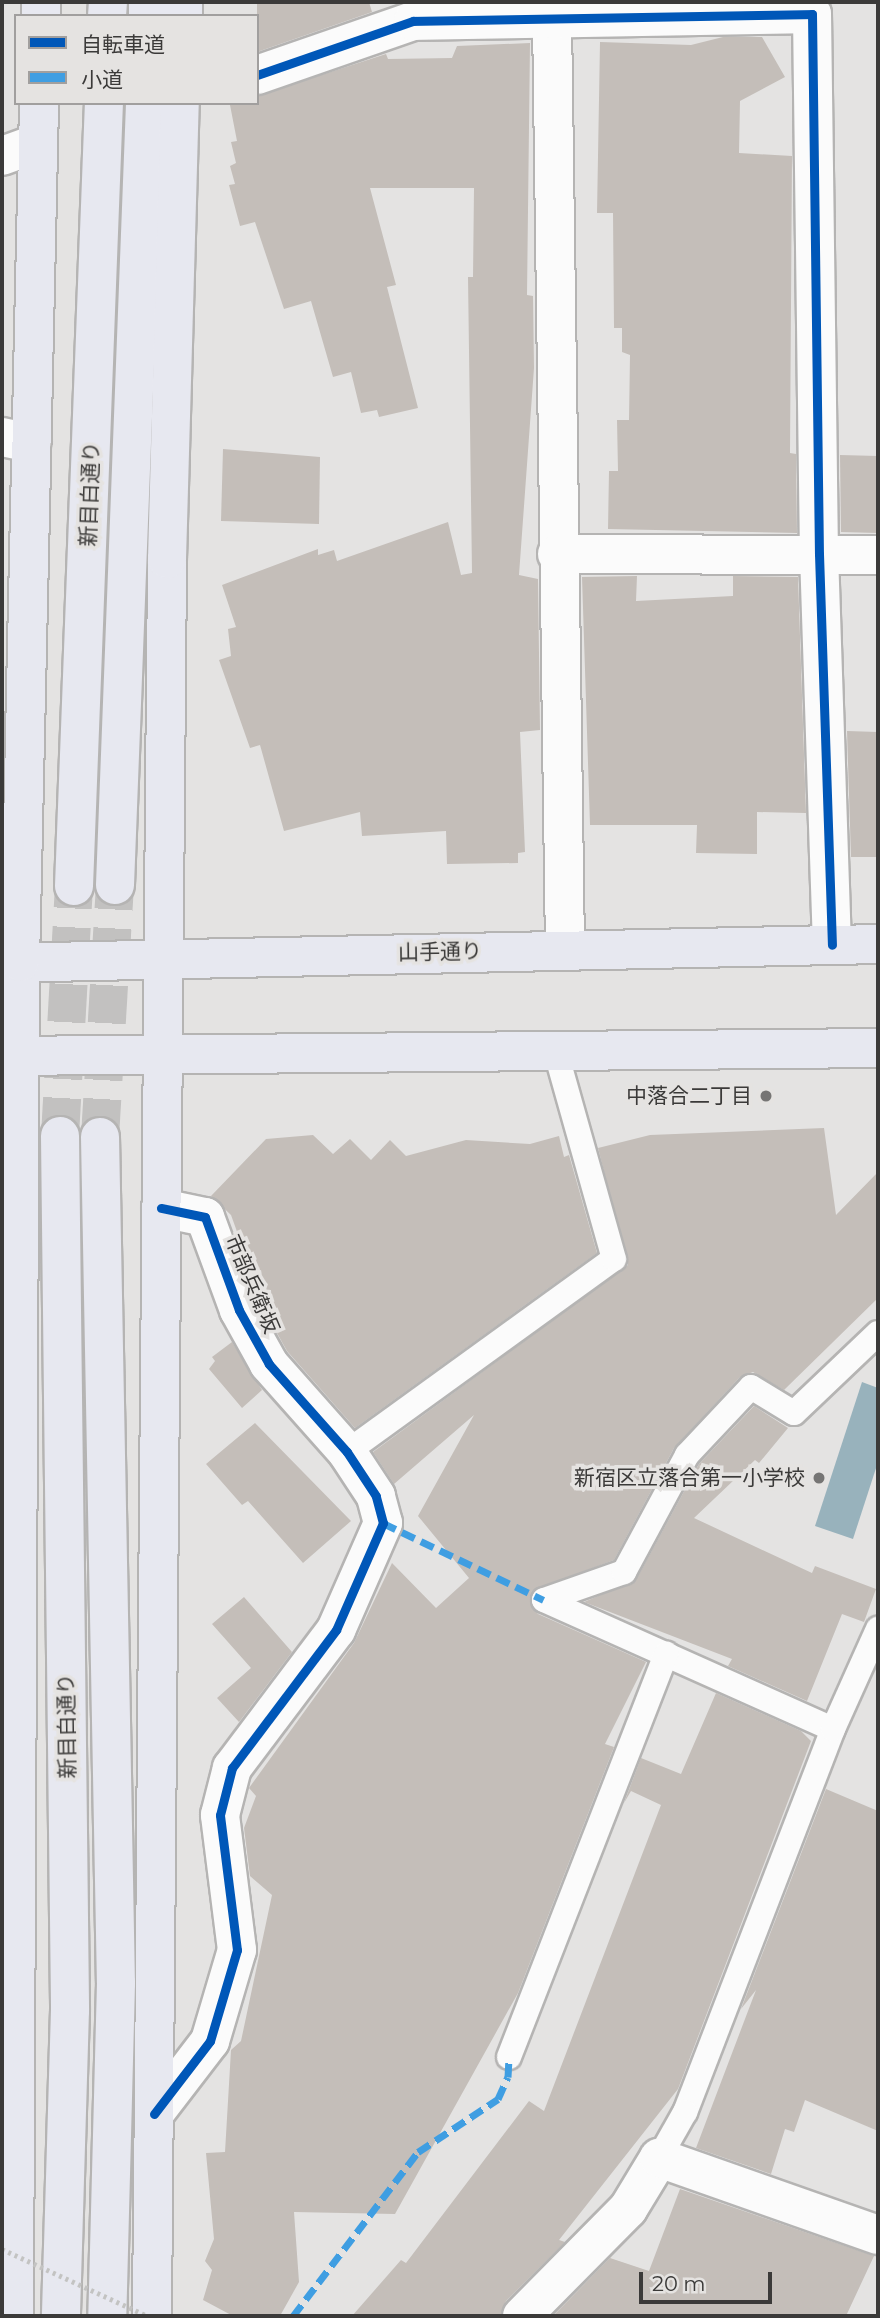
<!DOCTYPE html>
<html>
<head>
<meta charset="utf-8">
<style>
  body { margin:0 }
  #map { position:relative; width:880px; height:2318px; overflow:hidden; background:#e4e3e2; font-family:Montserrat,"Noto Sans JP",sans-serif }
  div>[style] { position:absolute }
  .water>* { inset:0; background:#98b2bc }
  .building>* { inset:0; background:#c4beb9 }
  .primary-tunnel>* { height:38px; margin-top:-19px; transform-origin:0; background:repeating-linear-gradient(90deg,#c2c1c0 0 38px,transparent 0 57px) }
  .roads { filter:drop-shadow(2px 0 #b5b4b3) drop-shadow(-2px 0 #b5b4b3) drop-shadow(0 2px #b5b4b3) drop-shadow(0 -2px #b5b4b3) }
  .lane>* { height:24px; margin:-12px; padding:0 12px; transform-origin:12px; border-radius:12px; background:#fbfbfb }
  .street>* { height:38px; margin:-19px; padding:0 19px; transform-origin:19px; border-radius:19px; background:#fbfbfb }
  .primary>* { height:38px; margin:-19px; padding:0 19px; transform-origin:19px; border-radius:19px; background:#e7e8f0 }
  .path-bridge>* { height:4.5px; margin-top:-2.25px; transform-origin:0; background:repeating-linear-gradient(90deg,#c3c3c2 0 3.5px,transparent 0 7px) }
  .quiet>* { height:7px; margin-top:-3.5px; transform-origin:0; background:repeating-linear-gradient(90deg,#3f9ee2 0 14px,transparent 0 21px) }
  .cycleway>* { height:9px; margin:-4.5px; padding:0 4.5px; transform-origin:4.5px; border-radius:4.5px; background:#0057b8 }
  .dots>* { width:19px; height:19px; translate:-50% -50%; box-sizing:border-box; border:4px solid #e5e3e1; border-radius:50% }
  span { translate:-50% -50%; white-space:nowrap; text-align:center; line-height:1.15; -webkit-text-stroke:7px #e5e3e1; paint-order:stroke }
  .street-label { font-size:21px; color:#3b3a39 }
  .poi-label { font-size:21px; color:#3b3a39 }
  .right { translate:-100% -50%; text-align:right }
  .frame { position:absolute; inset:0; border:4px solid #3b3a39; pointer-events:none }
  .legend { position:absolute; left:14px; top:14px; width:245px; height:91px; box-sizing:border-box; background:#e5e3e1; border:2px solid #a19f9e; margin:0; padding:9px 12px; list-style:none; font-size:21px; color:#3b3a39 }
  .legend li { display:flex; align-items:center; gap:14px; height:35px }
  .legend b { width:35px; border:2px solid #a19f9e }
  .scale { position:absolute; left:639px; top:2272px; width:133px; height:32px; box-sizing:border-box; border:4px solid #3b3a39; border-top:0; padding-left:9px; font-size:21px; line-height:24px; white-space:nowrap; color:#3b3a39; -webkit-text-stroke:5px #e5e3e1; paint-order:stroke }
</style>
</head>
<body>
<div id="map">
  <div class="water">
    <i style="clip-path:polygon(862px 1382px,878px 1388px,878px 1462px,853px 1539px,815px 1526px)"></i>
  </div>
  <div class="building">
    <i style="clip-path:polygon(257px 2px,369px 2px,372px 12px,257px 52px)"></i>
    <i style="clip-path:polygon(723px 37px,762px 37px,785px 77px,740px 101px,739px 153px,792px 156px,790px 453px,796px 454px,797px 533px,608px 529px,609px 471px,618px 471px,617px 420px,629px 420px,630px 355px,622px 352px,622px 328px,614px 328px,613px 213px,597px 213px,600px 42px,691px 45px)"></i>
    <i style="clip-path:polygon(530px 43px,527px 295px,533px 296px,534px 368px,519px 575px,538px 579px,540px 730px,520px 732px,525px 852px,518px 853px,518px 863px,447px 864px,446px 831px,362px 836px,360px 812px,284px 831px,260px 745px,250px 748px,219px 660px,231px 656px,228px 629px,236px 627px,222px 585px,318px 549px,318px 555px,334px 550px,337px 561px,448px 522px,461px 575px,472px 573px,468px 277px,473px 277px,474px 188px,370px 188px,396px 285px,387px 287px,418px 408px,379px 417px,377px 410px,361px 413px,351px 372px,333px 377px,311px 301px,284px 309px,255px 222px,240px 226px,229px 185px,235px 184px,230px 166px,236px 163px,231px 142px,237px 141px,230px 105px,257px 103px,257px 96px,386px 54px,388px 59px,452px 58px,457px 46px)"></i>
    <i style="clip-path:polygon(223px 449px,320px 457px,319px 524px,221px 521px)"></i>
    <i style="clip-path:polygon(840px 455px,878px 456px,878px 533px,841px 532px)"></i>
    <i style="clip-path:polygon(637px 576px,636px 601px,733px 596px,733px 576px,798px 577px,806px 813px,757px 812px,757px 854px,696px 853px,697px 825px,590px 825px,582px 577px)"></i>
    <i style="clip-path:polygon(847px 731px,878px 732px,878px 857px,851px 857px)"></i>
    <i style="clip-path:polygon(824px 1128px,836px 1215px,878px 1172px,878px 1298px,784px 1390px,753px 1372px,740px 1377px,674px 1448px,614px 1560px,532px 1591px,530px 1604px,538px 1614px,646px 1662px,605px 1744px,614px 1747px,518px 1993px,395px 2214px,294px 2212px,299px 2282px,280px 2316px,233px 2316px,203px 2300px,212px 2270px,205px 2261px,214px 2239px,206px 2153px,225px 2152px,231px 2050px,241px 2041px,272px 1895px,250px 1876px,244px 1828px,256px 1796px,249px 1788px,354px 1643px,392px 1563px,436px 1608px,469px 1578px,418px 1516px,474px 1415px,394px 1484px,373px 1452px,628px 1265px,598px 1148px,650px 1135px)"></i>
    <i style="clip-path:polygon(313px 1135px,333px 1154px,350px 1139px,371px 1160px,390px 1140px,406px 1156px,466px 1140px,530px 1144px,559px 1136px,564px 1157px,569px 1155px,597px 1253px,355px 1428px,287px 1351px,267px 1315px,231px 1215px,211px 1196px,266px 1139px)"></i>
    <i style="clip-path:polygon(232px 1342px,262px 1390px,242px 1408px,209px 1369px,215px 1361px,212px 1357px)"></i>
    <i style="clip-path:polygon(754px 1406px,788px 1428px,759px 1463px,755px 1460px,694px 1518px,812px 1573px,815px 1566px,876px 1589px,864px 1622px,842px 1614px,807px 1701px,728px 1666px,732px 1659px,584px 1602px,636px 1580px,699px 1464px)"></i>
    <i style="clip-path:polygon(255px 1423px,351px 1521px,303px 1563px,248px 1501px,242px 1505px,206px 1464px)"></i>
    <i style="clip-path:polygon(244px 1597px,292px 1652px,239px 1722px,217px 1698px,251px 1668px,212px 1624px)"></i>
    <i style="clip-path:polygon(716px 1693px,801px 1731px,811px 1741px,678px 2089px,559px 2240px,565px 2242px,506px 2301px,501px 2316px,352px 2316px,401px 2260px,406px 2263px,529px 2101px,544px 2111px,661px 1805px,631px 1791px,624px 1803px,641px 1758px,681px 1774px)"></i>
    <i style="clip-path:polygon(826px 1789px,878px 1811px,878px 2131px,805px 2100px,794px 2132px,785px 2129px,771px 2174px,696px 2148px,756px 1990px,741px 2009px)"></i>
    <i style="clip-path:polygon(680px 2189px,874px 2256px,846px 2316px,553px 2316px,610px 2258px,649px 2271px)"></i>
  </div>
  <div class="primary-tunnel">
    <i style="left:60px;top:1136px;width:250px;rotate:-86.8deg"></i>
    <i style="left:100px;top:1137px;width:252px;rotate:-86.6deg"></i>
  </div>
  <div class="roads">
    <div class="lane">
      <i style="left:347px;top:1452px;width:329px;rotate:-35.9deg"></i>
      <i style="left:614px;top:1259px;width:214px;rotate:-105.7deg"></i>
      <i style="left:544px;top:1600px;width:316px;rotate:24.1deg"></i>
      <i style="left:833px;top:1729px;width:411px;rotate:111.1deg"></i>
      <i style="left:685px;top:2112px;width:53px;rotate:119.5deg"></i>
      <i style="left:544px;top:1600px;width:85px;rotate:-19.3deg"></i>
      <i style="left:624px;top:1572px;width:133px;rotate:-61.7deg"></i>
      <i style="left:687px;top:1455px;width:93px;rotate:-46.7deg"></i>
      <i style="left:751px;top:1387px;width:50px;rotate:31.2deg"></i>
      <i style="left:794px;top:1413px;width:116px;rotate:-43.6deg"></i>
      <i style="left:833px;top:1729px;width:110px;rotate:-65.8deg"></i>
      <i style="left:509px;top:2057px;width:433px;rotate:-68.7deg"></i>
    </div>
    <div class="street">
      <i style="left:552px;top:18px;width:932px;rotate:89.2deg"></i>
      <i style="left:257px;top:75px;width:165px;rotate:-19.1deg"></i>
      <i style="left:413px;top:21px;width:399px;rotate:-1deg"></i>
      <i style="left:812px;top:14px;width:540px;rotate:89.26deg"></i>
      <i style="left:819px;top:554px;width:391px;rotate:88.1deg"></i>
      <i style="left:2px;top:156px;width:38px;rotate:-20deg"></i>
      <i style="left:2px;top:437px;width:30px;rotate:12deg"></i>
      <i style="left:557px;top:554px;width:321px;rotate:0.2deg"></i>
      <i style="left:154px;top:2114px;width:92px;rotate:-52.5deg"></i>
      <i style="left:210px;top:2041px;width:95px;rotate:-73.5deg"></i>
      <i style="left:237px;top:1950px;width:136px;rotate:-97.2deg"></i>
      <i style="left:220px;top:1815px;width:49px;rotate:-75.7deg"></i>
      <i style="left:232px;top:1768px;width:173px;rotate:-53deg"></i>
      <i style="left:336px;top:1630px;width:117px;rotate:-66.3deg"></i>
      <i style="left:383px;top:1523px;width:28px;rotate:-105deg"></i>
      <i style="left:376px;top:1496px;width:53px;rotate:-123.4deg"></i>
      <i style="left:347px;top:1452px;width:118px;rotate:-131.6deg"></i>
      <i style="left:269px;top:1364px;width:62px;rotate:-119.1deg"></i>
      <i style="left:239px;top:1310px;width:99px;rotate:-110.1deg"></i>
      <i style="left:205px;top:1217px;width:45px;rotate:-168.4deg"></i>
      <i style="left:522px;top:2316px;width:151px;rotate:-45.3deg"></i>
      <i style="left:628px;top:2209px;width:60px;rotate:-58.7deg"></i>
      <i style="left:659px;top:2158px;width:232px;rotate:19.4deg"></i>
    </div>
    <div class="primary">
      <i style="left:41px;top:16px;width:14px;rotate:-90deg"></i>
      <i style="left:107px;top:16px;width:14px;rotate:-86deg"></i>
      <i style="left:148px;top:16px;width:14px;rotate:-90deg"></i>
      <i style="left:183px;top:16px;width:14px;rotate:-90deg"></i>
      <i style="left:115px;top:885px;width:783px;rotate:-87.8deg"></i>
      <i style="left:74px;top:886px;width:784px;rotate:-87.81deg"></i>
      <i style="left:2px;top:963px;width:876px;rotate:-1.24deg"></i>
      <i style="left:2px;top:1056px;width:876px;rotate:-0.52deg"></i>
      <i style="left:60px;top:1136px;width:874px;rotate:89.34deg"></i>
      <i style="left:70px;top:2010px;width:306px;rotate:91.7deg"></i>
      <i style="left:100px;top:1137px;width:846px;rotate:88.92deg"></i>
      <i style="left:116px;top:1983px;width:333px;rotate:91.5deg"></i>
      <i style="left:14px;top:2316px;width:1354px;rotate:-89.75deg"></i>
      <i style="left:20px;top:962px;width:859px;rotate:-88.73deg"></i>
      <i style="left:152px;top:2316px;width:1757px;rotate:-89.51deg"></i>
      <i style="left:167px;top:559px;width:456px;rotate:-88.4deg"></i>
    </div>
  </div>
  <div class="path-bridge">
    <i style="left:2px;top:2249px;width:161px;rotate:24.7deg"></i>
  </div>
  <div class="quiet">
    <i style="left:383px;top:1523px;width:178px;rotate:25.6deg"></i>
    <i style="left:293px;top:2316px;width:206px;rotate:-52.7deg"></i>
    <i style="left:418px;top:2152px;width:96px;rotate:-33.5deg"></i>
    <i style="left:498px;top:2099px;width:24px;rotate:-66deg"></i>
    <i style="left:508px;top:2077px;width:20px;rotate:-87deg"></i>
  </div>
  <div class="cycleway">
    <i style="left:257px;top:75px;width:165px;rotate:-19.1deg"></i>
    <i style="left:413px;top:21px;width:399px;rotate:-1deg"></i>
    <i style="left:812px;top:14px;width:540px;rotate:89.26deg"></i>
    <i style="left:819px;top:554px;width:391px;rotate:88.1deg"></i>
    <i style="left:154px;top:2114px;width:92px;rotate:-52.5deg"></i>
    <i style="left:210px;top:2041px;width:95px;rotate:-73.5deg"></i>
    <i style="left:237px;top:1950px;width:136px;rotate:-97.2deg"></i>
    <i style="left:220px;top:1815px;width:49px;rotate:-75.7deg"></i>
    <i style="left:232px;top:1768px;width:173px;rotate:-53deg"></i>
    <i style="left:336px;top:1630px;width:117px;rotate:-66.3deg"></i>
    <i style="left:383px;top:1523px;width:28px;rotate:-105deg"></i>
    <i style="left:376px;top:1496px;width:53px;rotate:-123.4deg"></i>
    <i style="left:347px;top:1452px;width:118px;rotate:-131.6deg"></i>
    <i style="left:269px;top:1364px;width:62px;rotate:-119.1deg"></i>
    <i style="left:239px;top:1310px;width:99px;rotate:-110.1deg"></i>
    <i style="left:205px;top:1217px;width:45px;rotate:-168.4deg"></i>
  </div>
  <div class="dots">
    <i style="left:766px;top:1096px;background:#767574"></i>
    <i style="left:819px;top:1478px;background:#767574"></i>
  </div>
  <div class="street-label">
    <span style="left:90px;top:494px;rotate:-88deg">新目白通り</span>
    <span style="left:440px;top:952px;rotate:-1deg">山手通り</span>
    <span style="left:252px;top:1284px;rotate:67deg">市部兵衛坂</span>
    <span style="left:67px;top:1726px;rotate:-91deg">新目白通り</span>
  </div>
  <div class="poi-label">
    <span class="right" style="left:752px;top:1096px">中落合二丁目</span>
    <span class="right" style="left:805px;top:1478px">新宿区立落合第一小学校</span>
  </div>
  <div class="frame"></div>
  <ul class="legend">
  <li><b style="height:9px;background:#0057b8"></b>自転車道</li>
  <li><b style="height:9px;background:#3f9ee2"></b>小道</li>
  </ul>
  <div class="scale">20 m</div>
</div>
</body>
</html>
